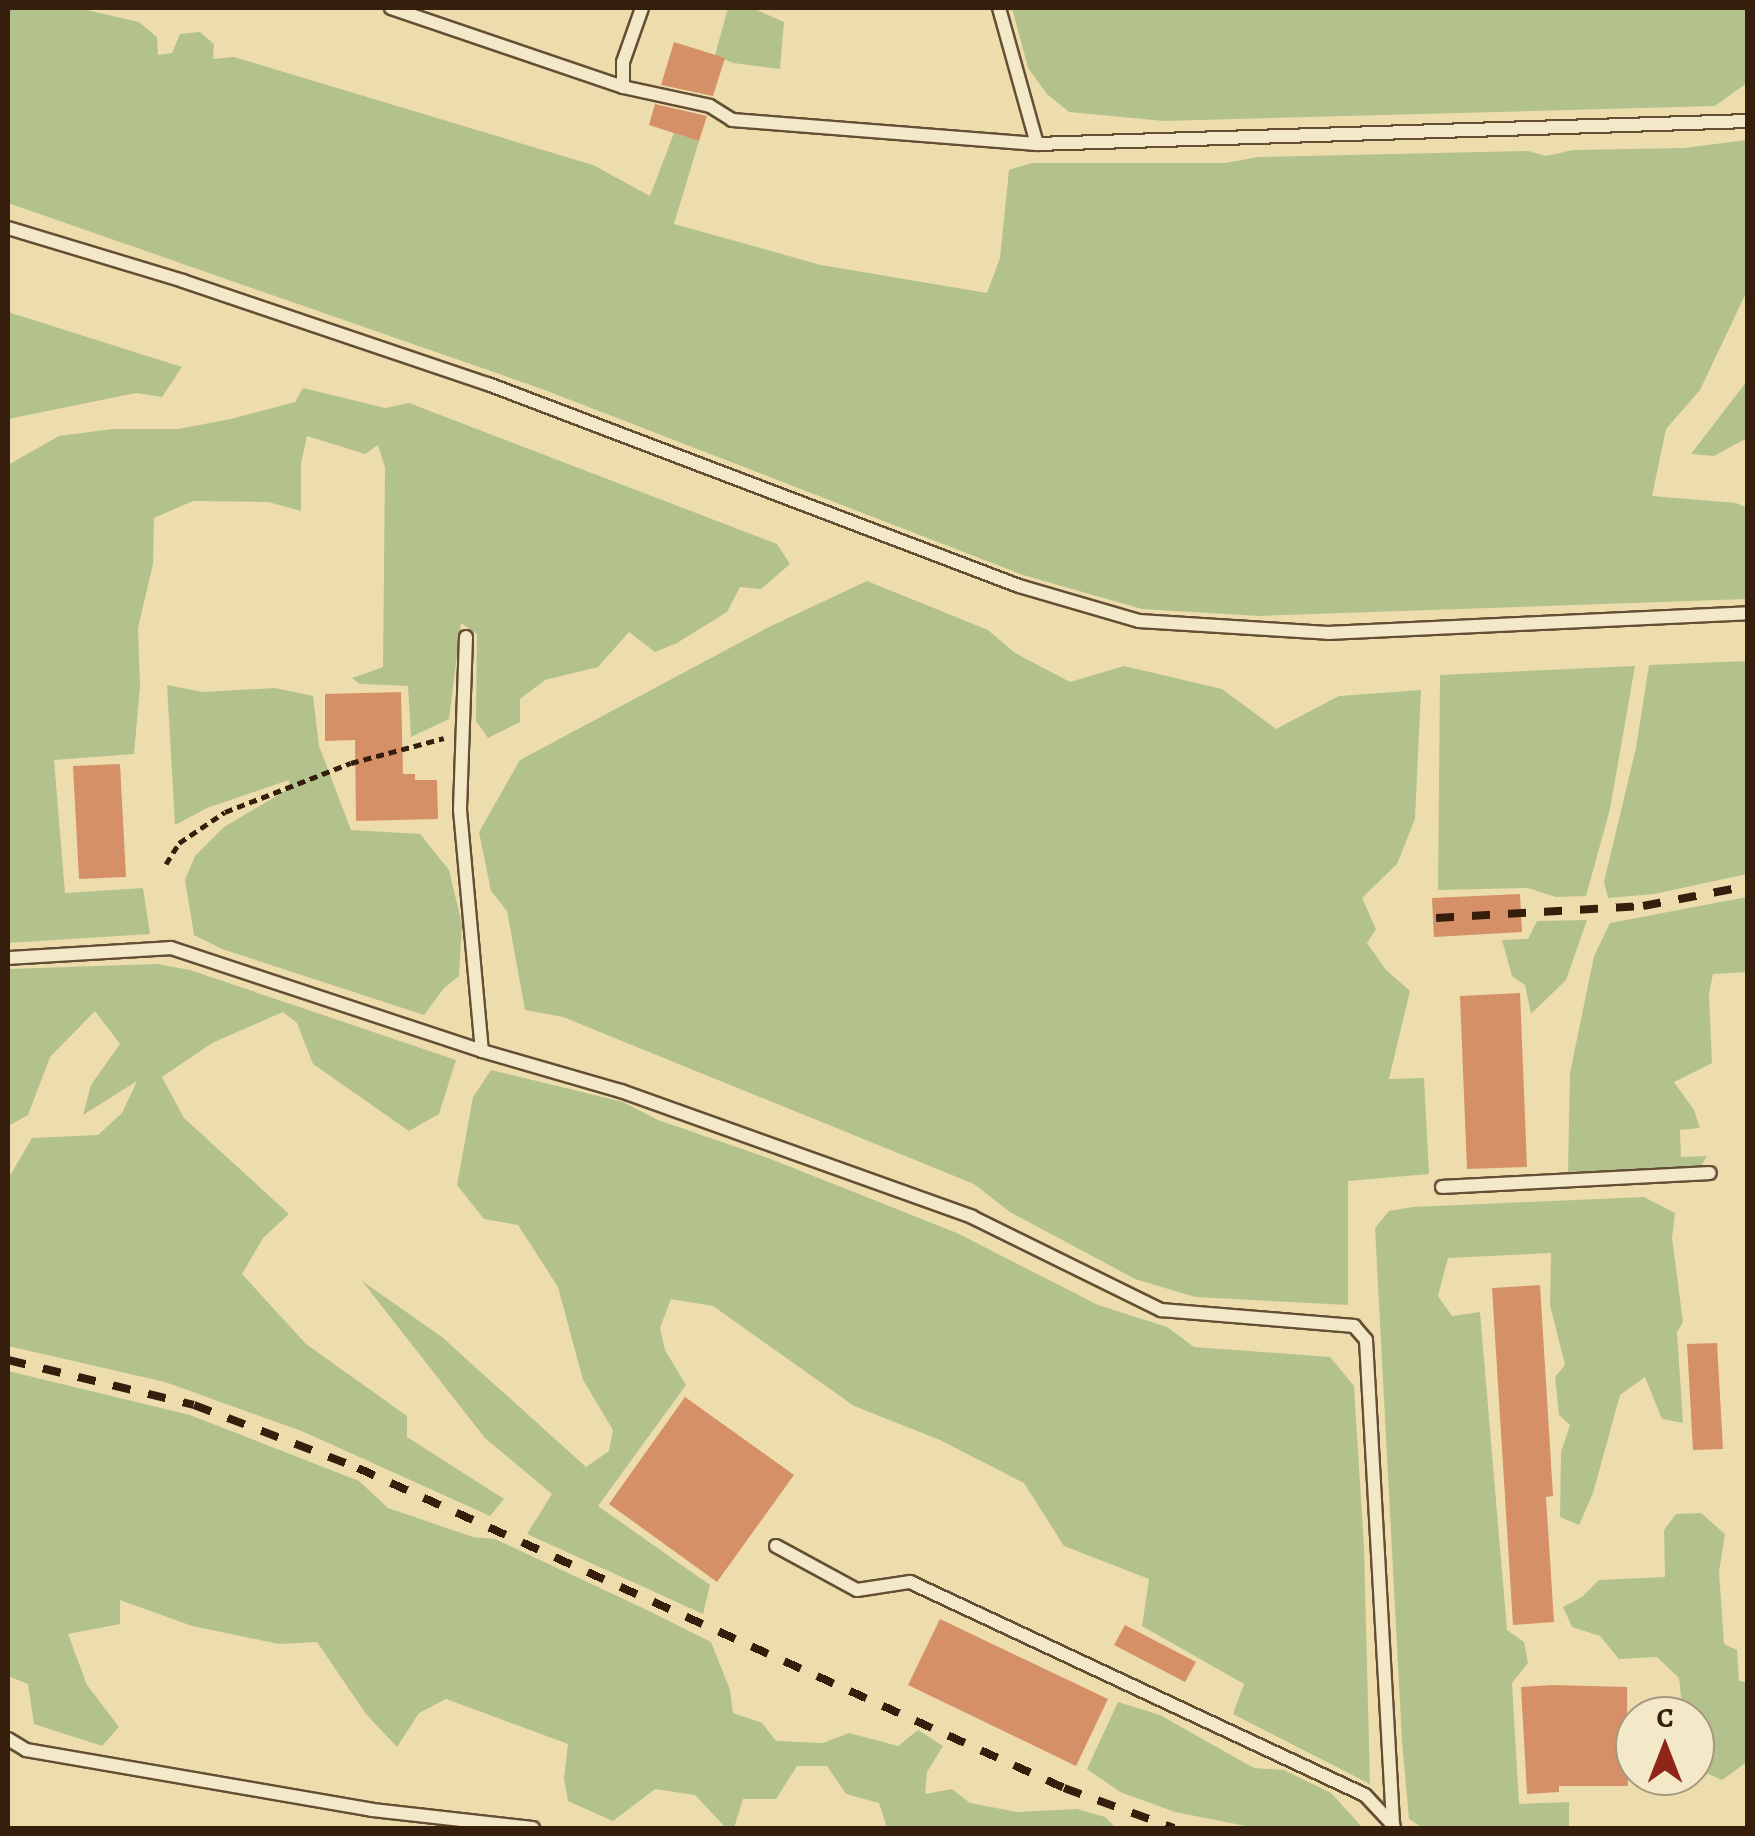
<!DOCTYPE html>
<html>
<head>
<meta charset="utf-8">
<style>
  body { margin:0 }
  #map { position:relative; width:1755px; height:1836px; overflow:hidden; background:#edddac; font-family:Alegreya,serif }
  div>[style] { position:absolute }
  .green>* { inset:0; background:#b3c28d }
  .building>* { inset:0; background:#d59068 }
  .path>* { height:5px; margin-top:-2.5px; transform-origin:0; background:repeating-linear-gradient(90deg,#361e0c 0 8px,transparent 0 13px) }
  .roads { filter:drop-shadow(2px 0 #644e34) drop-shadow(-2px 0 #644e34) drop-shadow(0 2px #644e34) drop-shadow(0 -2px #644e34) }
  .lane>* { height:12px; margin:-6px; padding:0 6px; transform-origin:6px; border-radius:6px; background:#f3e9c9 }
  .rail>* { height:8px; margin-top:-4px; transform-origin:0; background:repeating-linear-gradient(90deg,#361e0c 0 18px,transparent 0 36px) }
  span { translate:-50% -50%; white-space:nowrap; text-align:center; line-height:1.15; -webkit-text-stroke:8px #f3e9c9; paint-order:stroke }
  .frame { position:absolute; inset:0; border:10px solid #361e0c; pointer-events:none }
  .north { position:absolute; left:1615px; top:1696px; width:100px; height:100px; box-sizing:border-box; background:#f3e9c9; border:2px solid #a7987d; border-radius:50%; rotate:0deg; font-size:28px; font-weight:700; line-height:40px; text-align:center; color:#361e0c }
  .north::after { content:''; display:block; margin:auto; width:35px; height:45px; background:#8f2418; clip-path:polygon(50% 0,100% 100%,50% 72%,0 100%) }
</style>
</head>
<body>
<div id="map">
  <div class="green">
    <i style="clip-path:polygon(8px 8px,78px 8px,139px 22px,157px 37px,158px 55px,172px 53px,180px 34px,200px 32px,214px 44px,213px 59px,234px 57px,593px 165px,650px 196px,674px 133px,699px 141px,674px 224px,821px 265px,987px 293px,1000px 258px,1009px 170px,1032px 163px,1225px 163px,1258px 157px,1528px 151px,1546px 156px,1573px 150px,1684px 148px,1747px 140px,1747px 291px,1700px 390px,1666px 429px,1652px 496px,1736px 503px,1747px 508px,1747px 599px,1259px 616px,1142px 609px,1023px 575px,542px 389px,8px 203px)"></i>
    <i style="clip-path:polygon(728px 8px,752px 8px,784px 22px,780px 69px,733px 63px,715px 55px)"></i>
    <i style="clip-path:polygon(1012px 8px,1747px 8px,1747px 83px,1715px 106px,1164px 121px,1069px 112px,1047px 94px,1028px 68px)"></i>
    <i style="clip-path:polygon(8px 312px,182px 367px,162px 397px,136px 393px,8px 419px)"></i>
    <i style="clip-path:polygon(1747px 381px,1747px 438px,1714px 456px,1691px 454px)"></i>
    <i style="clip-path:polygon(303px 388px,385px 408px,409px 403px,777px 544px,790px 564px,761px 589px,740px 587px,727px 612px,677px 643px,655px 652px,629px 632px,598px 667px,545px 680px,520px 699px,520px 722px,488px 738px,476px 721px,477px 634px,461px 623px,449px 719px,411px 737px,408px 686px,360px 684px,352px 678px,383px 667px,385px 467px,378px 445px,365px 454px,307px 436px,301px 463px,301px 511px,268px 502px,193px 501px,154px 518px,153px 564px,138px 628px,140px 686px,134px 754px,54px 760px,65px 893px,143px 888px,150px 934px,8px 943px,8px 465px,59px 436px,113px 429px,178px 429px,231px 419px,295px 402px)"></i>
    <i style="clip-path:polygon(867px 581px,988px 630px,1015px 653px,1070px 682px,1124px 666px,1222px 689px,1276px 729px,1339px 696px,1421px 690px,1415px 819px,1397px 864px,1362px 898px,1376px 929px,1367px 943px,1386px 970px,1410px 991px,1389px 1079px,1424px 1078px,1429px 1174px,1348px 1181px,1348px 1305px,1195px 1297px,1135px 1279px,1010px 1212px,974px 1184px,563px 1017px,525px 1010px,507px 911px,491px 891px,479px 832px,520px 760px,769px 627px)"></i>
    <i style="clip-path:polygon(1747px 661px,1747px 874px,1654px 894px,1608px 898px,1604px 882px,1636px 748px,1649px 665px)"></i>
    <i style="clip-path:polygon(1635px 666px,1610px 809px,1586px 896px,1556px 897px,1528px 888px,1438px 890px,1440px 675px)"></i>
    <i style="clip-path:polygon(167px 685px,203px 692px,275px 688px,313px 696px,319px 746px,351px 830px,420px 834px,449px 870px,462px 924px,459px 976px,444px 988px,424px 1015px,222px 949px,194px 935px,185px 880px,195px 856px,224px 827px,290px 788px,289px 780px,207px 808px,175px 825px)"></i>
    <i style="clip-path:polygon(1747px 897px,1747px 972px,1713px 974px,1709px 994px,1712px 1063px,1674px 1082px,1694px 1110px,1700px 1128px,1680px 1130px,1681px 1157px,1707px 1156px,1699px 1169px,1568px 1172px,1570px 1073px,1594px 956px,1610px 923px)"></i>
    <i style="clip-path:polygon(1587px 920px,1566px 980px,1531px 1014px,1525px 985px,1512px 976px,1502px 940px,1528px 939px,1537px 921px)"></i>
    <i style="clip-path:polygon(157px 964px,190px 970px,456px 1060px,439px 1114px,409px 1131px,313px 1064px,297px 1023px,283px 1012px,212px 1043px,162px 1077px,184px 1118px,289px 1214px,263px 1238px,242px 1274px,306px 1344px,407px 1416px,407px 1437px,504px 1499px,490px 1516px,304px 1432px,165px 1382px,8px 1346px,8px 1179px,32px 1138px,98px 1135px,122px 1113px,137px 1081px,83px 1115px,91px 1085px,120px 1044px,95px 1011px,50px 1057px,28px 1115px,8px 1126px,8px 969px)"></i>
    <i style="clip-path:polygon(491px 1070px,623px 1102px,658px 1120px,768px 1158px,957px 1233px,1098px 1305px,1167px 1327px,1194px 1347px,1330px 1357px,1354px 1386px,1364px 1547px,1370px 1784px,1233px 1714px,1244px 1684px,1142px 1626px,1149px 1579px,1064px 1546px,1024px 1483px,940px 1440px,854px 1406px,713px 1306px,671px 1299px,660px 1328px,665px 1350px,686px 1385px,598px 1506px,710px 1585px,703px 1614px,527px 1534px,552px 1494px,485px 1438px,362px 1281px,442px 1337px,586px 1467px,609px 1451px,613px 1430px,583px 1380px,558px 1287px,518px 1225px,484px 1219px,457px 1185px,473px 1097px)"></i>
    <i style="clip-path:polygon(1644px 1197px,1675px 1213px,1672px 1238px,1683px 1322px,1677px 1332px,1683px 1423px,1662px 1419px,1645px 1377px,1620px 1395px,1593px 1493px,1579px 1525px,1560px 1517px,1561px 1452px,1570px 1425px,1559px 1415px,1555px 1377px,1565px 1365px,1550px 1305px,1551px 1253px,1448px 1258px,1438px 1296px,1452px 1316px,1480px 1312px,1507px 1630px,1524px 1642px,1528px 1663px,1512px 1683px,1519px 1804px,1569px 1802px,1569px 1828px,1423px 1828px,1409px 1819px,1402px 1741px,1375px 1228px,1389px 1211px,1413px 1207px)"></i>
    <i style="clip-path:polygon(8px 1371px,190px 1415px,359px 1481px,388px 1508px,473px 1537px,495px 1539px,647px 1610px,711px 1642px,730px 1690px,733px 1713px,762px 1723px,776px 1741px,823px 1743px,849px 1733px,898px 1746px,918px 1730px,943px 1746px,927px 1772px,925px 1794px,952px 1789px,970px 1803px,1017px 1812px,1077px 1809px,1105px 1817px,1116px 1828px,887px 1828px,879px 1803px,846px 1794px,827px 1766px,797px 1766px,776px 1799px,743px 1799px,734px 1828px,726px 1828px,695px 1795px,655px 1789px,613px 1821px,568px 1801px,564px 1779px,568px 1744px,446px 1699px,419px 1713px,397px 1747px,366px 1714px,317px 1642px,279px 1644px,192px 1626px,120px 1600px,120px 1624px,68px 1634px,87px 1685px,119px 1727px,102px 1746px,34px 1724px,28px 1684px,8px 1676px)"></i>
    <i style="clip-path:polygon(1701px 1513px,1725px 1534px,1719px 1572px,1724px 1644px,1737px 1650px,1739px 1681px,1747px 1682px,1747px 1762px,1722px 1780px,1695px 1768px,1695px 1716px,1683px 1716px,1679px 1678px,1657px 1657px,1619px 1659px,1600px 1636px,1572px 1627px,1563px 1607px,1582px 1597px,1599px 1580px,1665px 1577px,1664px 1530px,1676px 1514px)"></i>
    <i style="clip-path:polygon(1118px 1702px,1160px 1715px,1254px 1768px,1284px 1770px,1331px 1793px,1363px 1828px,1256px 1828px,1175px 1812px,1120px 1792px,1087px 1769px)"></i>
  </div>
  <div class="building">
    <i style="clip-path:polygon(674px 42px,725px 58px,713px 96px,661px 85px)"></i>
    <i style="clip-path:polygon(655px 104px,707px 116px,699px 141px,649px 125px)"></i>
    <i style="clip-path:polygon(401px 692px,403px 774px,415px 774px,415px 780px,437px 780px,438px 819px,356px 821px,355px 740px,325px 741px,325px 694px)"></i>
    <i style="clip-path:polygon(120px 764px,126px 877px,79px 879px,73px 766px)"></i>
    <i style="clip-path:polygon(1520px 894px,1522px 932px,1434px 937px,1432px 898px)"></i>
    <i style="clip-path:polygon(1520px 993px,1527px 1167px,1467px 1169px,1460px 996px)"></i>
    <i style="clip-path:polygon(1540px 1285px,1553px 1496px,1546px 1497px,1554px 1622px,1513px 1625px,1492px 1288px)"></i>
    <i style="clip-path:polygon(1717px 1343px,1723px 1449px,1693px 1450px,1687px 1344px)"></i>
    <i style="clip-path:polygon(685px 1397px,794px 1475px,717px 1582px,609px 1504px)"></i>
    <i style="clip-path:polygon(940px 1619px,1108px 1699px,1076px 1766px,908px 1685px)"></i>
    <i style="clip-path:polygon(1125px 1625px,1196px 1662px,1185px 1682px,1114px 1645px)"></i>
    <i style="clip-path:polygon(1553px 1685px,1627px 1687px,1628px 1786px,1559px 1786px,1559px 1792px,1527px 1794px,1521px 1687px)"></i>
  </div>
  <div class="path">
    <i style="left:166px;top:864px;width:25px;rotate:-58deg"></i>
    <i style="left:179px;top:843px;width:55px;rotate:-34deg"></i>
    <i style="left:225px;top:812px;width:135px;rotate:-21.3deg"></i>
    <i style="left:351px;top:763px;width:96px;rotate:-15deg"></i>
  </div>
  <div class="roads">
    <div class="lane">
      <i style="left:391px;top:8px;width:245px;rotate:18.8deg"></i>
      <i style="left:623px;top:87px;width:89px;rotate:12.3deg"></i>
      <i style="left:710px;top:106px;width:26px;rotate:32deg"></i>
      <i style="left:732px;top:120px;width:306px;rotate:4.5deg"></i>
      <i style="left:999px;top:8px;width:141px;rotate:74.4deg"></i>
      <i style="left:1037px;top:144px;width:711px;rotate:-1.85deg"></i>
      <i style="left:623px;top:87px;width:25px;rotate:-90deg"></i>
      <i style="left:623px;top:62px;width:57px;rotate:-70.6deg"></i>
      <i style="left:8px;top:228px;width:183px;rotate:16.8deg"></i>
      <i style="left:183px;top:281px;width:322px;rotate:18.7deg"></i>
      <i style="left:488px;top:384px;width:568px;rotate:20.83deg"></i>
      <i style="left:1019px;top:586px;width:125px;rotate:16.3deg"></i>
      <i style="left:1139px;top:621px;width:189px;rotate:3.6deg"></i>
      <i style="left:1328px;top:633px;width:420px;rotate:-2.7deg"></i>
      <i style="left:466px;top:637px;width:173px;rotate:92deg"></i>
      <i style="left:460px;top:810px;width:242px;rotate:84.8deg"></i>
      <i style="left:482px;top:1051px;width:145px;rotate:16.1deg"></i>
      <i style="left:621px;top:1091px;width:373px;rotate:19.7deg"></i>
      <i style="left:972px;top:1217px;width:211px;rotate:26.2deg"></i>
      <i style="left:1161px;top:1310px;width:194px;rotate:4.7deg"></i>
      <i style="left:1354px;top:1326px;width:18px;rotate:49deg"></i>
      <i style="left:1366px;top:1340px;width:483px;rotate:86.8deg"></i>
      <i style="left:8px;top:958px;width:163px;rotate:-3.5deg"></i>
      <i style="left:171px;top:948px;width:328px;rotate:18.3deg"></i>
      <i style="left:1442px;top:1187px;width:268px;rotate:-3deg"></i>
      <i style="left:776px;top:1546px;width:92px;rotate:28.5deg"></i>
      <i style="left:857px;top:1590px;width:54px;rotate:-8.6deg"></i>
      <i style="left:910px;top:1582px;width:502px;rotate:25.09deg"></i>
      <i style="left:1365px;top:1795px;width:42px;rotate:46.9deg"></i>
      <i style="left:8px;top:1739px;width:21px;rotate:31deg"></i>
      <i style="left:26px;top:1750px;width:351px;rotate:9.8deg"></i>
      <i style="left:372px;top:1810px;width:162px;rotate:6.4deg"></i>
    </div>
  </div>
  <div class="rail">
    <i style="left:1436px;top:918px;width:207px;rotate:-3.3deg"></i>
    <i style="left:1643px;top:906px;width:107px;rotate:-10.8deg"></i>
    <i style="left:8px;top:1360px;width:191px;rotate:13.6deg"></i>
    <i style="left:194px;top:1405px;width:176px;rotate:21deg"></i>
    <i style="left:358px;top:1468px;width:775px;rotate:24.38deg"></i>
    <i style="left:1064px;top:1788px;width:117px;rotate:20deg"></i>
  </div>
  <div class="frame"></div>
  <div class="north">С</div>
</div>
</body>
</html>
